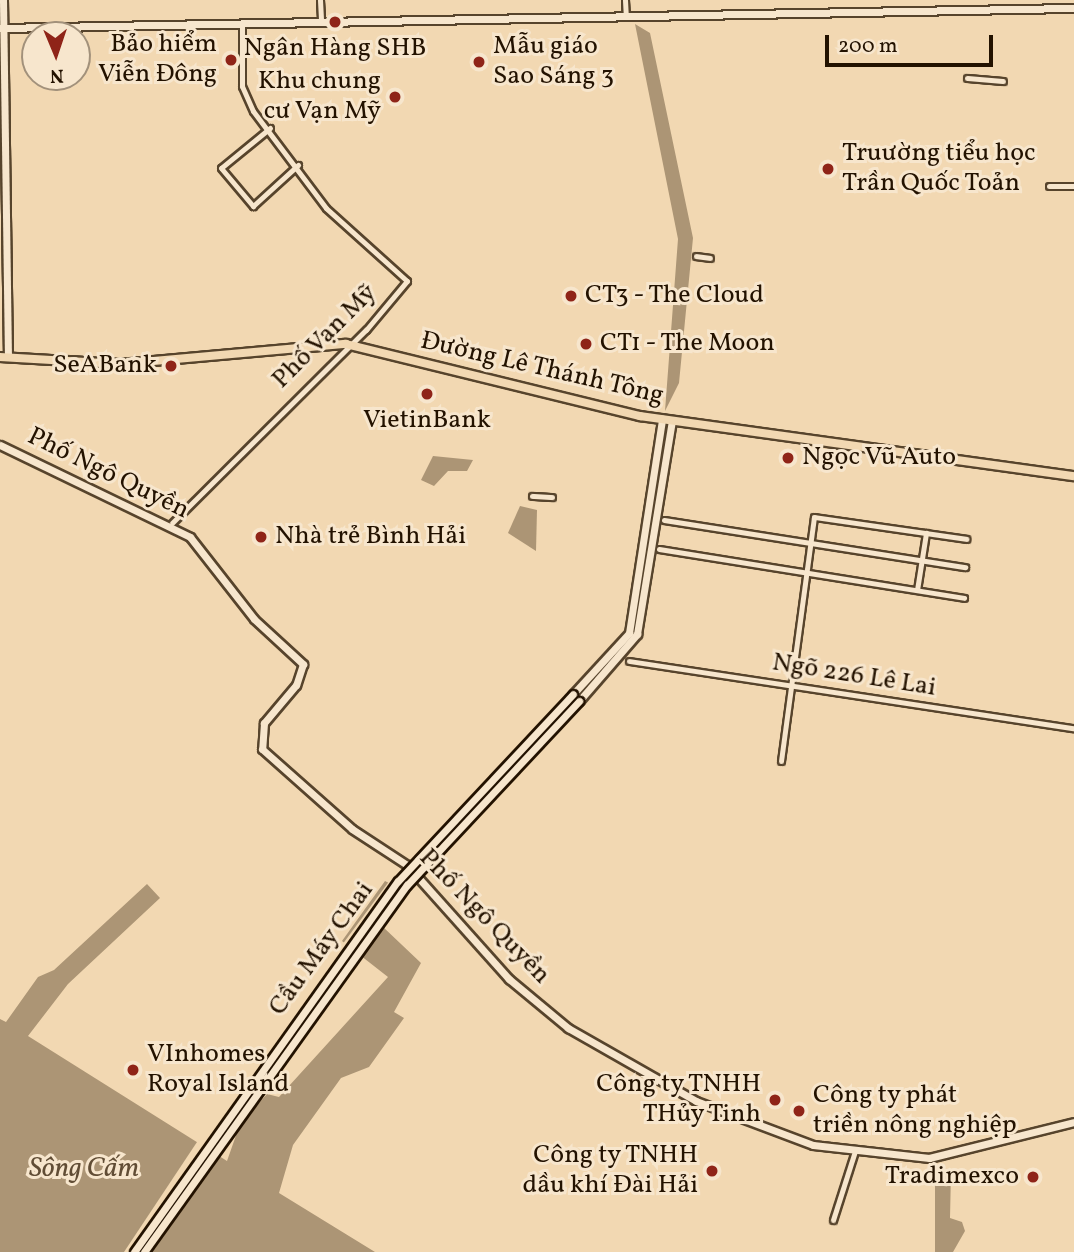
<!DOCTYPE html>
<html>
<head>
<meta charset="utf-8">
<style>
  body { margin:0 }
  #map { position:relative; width:1074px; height:1252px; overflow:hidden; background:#f2d8b2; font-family:Vollkorn,serif }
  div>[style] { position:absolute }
  .water>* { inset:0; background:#ac9575 }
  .pier>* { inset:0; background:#f2d8b2 }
  .roads { filter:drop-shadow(2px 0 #57442c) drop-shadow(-2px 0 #57442c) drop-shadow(0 2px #57442c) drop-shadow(0 -2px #57442c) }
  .street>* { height:5px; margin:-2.5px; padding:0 2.5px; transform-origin:2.5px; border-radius:2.5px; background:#f7e6cd }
  .secondary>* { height:7px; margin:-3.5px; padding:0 3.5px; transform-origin:3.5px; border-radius:3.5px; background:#f7e6cd }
  .primary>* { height:8px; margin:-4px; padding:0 4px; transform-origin:4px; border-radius:4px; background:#f2d8b2 }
  .bridges { filter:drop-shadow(2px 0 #231200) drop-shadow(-2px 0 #231200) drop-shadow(0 2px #231200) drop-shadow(0 -2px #231200) }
  .secondary-bridge>* { height:7px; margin:-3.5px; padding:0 3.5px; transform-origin:3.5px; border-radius:3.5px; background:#f7e6cd }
  .dots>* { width:19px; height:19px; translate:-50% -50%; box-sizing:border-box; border:4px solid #f7e6cd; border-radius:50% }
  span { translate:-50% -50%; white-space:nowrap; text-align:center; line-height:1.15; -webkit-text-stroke:6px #f7e6cd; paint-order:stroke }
  .poi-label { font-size:26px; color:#231200 }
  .right { translate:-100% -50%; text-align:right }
  .left { translate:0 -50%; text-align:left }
  .street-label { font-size:26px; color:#231200 }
  .water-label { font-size:28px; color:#614d35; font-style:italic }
  .north { position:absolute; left:21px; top:21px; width:70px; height:70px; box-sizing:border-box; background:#f7e6cd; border:2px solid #a2917b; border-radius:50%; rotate:178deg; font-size:19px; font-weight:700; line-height:28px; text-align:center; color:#231200 }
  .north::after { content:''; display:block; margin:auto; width:24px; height:32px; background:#8f2418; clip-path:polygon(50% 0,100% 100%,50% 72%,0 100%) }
  .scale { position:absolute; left:825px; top:35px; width:168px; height:32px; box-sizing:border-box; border:4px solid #231200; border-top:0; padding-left:9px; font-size:21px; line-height:24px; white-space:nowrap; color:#231200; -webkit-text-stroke:5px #f7e6cd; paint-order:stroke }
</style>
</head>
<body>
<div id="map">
  <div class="water">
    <i style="clip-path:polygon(635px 24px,650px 33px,693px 238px,679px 383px,665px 411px,678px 239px)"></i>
    <i style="clip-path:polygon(433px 456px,473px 460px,467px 471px,448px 471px,434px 486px,421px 480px)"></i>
    <i style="clip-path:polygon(520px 506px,537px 510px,536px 551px,508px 533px)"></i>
    <i style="clip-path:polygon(385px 881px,399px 888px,382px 926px,421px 963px,394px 1012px,404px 1018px,369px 1067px,341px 1078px,293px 1145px,279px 1193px,375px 1252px,0 1252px,0 1019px,6px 1022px,38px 977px,54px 970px,147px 884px,160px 898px,68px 984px,28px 1036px,227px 1161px,240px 1124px,267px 1094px,279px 1097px,388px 977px,342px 941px)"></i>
    <i style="clip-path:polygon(951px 1172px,950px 1218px,962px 1222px,965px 1231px,953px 1252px,935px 1252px,935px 1173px)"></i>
  </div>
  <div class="pier">
    <i style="clip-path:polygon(390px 880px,402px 887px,360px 959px,342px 945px)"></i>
    <i style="clip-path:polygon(199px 1139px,218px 1151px,150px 1252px,124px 1252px)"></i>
  </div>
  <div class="roads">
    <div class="street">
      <i style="left:320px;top:0;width:22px;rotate:87deg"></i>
      <i style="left:625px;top:0;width:17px;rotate:87deg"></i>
      <i style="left:967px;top:78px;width:36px;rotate:5deg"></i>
      <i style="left:270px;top:128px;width:63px;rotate:140.8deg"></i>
      <i style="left:221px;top:168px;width:50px;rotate:49.9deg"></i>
      <i style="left:253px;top:206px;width:61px;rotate:-42.3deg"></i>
      <i style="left:1049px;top:186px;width:25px"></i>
      <i style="left:696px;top:256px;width:14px;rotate:8deg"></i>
      <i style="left:532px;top:496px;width:20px;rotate:3deg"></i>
      <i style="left:664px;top:520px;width:305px;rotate:8.9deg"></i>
      <i style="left:172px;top:523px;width:274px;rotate:-44.9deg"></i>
      <i style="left:366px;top:330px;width:64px;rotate:-50.1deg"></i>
      <i style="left:407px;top:281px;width:109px;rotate:-138deg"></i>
      <i style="left:326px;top:208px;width:121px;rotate:-127deg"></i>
      <i style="left:253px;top:111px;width:27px;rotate:-114deg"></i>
      <i style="left:242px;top:86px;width:62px;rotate:-90deg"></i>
      <i style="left:659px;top:549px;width:309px;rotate:9.1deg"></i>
      <i style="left:917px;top:590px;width:58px;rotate:-81deg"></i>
      <i style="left:629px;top:661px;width:450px;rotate:8.6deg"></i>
      <i style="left:781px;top:761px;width:246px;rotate:-82.3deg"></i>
      <i style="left:814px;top:517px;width:154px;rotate:8.2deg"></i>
      <i style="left:833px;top:1220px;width:72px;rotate:-72.3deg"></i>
    </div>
    <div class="secondary">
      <i style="left:3px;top:0;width:357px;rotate:89.2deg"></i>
      <i style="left:0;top:28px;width:1074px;rotate:-1.07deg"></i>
      <i style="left:0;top:445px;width:211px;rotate:25.8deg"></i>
      <i style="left:190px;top:537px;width:104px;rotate:52deg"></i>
      <i style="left:254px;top:619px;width:67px;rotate:42.6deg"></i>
      <i style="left:303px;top:664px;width:22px;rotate:108deg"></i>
      <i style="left:296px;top:685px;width:50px;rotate:130.1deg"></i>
      <i style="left:264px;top:723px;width:26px;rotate:94deg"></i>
      <i style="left:262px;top:749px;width:120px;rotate:41.6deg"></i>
      <i style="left:352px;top:829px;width:66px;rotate:33.2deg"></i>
      <i style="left:407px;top:865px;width:153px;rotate:48.2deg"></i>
      <i style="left:509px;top:979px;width:77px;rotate:39.7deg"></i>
      <i style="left:568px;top:1028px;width:147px;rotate:29.7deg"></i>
      <i style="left:696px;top:1101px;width:125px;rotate:20.6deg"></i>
      <i style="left:813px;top:1145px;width:117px;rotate:6.4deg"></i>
      <i style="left:929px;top:1158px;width:149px;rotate:-13.9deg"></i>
      <i style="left:573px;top:694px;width:83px;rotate:-47.4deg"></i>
      <i style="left:629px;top:633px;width:217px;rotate:-81.2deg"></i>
      <i style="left:579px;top:701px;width:89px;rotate:-49.1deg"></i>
      <i style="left:637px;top:634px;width:216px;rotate:-80.7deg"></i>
    </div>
    <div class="primary">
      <i style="left:0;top:357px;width:120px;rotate:3.3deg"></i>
      <i style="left:120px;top:364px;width:227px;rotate:-5.1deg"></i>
      <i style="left:346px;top:344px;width:303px;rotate:13.8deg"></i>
      <i style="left:640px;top:416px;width:438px;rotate:7.9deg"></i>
    </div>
  </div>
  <div class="bridges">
    <div class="secondary-bridge">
      <i style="left:134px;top:1252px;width:455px;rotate:-54.6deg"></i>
      <i style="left:398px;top:881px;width:256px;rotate:-46.9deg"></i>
      <i style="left:144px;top:1252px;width:452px;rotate:-54.4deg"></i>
      <i style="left:407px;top:885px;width:252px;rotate:-46.9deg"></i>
    </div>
  </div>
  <div class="dots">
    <i style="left:335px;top:22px;background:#8f2418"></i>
    <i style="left:231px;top:60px;background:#8f2418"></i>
    <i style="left:479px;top:62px;background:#8f2418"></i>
    <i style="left:395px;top:97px;background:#8f2418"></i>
    <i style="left:828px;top:169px;background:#8f2418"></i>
    <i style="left:571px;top:296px;background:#8f2418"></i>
    <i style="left:586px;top:344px;background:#8f2418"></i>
    <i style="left:171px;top:366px;background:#8f2418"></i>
    <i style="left:427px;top:394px;background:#8f2418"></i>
    <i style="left:788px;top:458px;background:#8f2418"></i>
    <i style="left:261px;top:537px;background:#8f2418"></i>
    <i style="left:133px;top:1070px;background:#8f2418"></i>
    <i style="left:775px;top:1100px;background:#8f2418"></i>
    <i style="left:799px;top:1111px;background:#8f2418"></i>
    <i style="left:712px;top:1171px;background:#8f2418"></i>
    <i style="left:1033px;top:1177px;background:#8f2418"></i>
  </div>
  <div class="poi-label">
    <span class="right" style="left:217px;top:60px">Bảo hiểm<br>Viễn Đông</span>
    <span class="left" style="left:493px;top:62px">Mẫu giáo<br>Sao Sáng 3</span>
    <span style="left:335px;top:49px">Ngân Hàng SHB</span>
    <span class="right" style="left:381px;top:97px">Khu chung<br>cư Vạn Mỹ</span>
    <span class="left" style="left:842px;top:169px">Truường tiểu học<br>Trần Quốc Toản</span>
    <span class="left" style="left:585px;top:296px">CT3 - The Cloud</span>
    <span class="left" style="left:600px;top:344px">CT1 - The Moon</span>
    <span class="right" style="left:157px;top:366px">SeABank</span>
    <span style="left:427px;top:421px">VietinBank</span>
    <span class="left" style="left:802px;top:458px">Ngọc Vũ Auto</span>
    <span class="left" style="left:275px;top:537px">Nhà trẻ Bình Hải</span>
    <span class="left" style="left:147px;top:1070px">VInhomes<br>Royal Island</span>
    <span class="right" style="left:761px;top:1100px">Công ty TNHH<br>THủy Tinh</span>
    <span class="left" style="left:813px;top:1111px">Công ty phát<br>triền nông nghiệp</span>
    <span class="right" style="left:698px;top:1171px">Công ty TNHH<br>dầu khí Đài Hải</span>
    <span class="right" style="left:1019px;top:1177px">Tradimexco</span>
  </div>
  <div class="street-label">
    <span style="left:325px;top:337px;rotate:-45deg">Phố Vạn Mỹ</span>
    <span style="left:542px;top:369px;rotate:13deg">Đường Lê Thánh Tông</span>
    <span style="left:108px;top:474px;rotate:26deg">Phố Ngô Quyền</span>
    <span style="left:854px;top:676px;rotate:9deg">Ngõ 226 Lê Lai</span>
    <span style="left:484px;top:917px;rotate:46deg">Phố Ngô Quyền</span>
    <span style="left:322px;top:949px;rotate:-54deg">Cầu Máy Chai</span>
  </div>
  <div class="water-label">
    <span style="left:84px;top:1169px">Sông Cấm</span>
  </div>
  <div class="north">N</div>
  <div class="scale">200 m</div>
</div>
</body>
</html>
